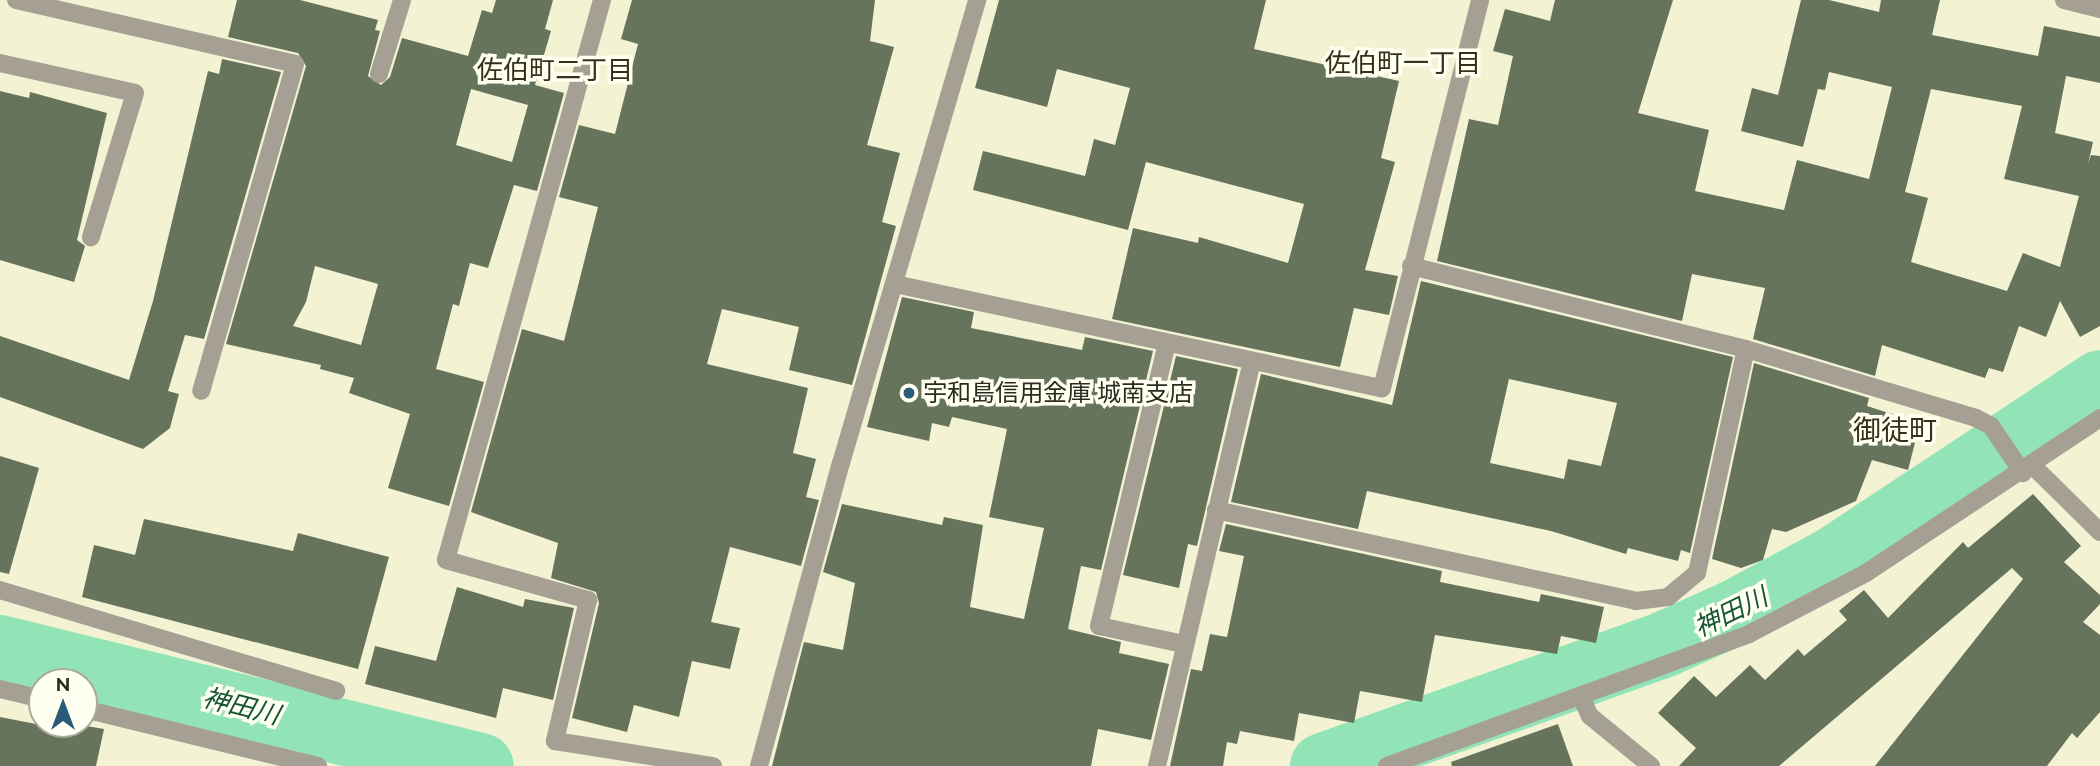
<!DOCTYPE html>
<html>
<head>
<meta charset="utf-8">
<style>
  body { margin:0 }
  #map { position:relative; width:2100px; height:766px; overflow:hidden; background:#f3f3d3; font-family:Raleway,"Noto Sans JP",sans-serif }
  div>[style] { position:absolute }
  .river>* { height:66px; margin:-33px; padding:0 33px; transform-origin:33px; border-radius:33px; background:#92e4b6 }
  .building>* { inset:0; background:#65745b }
  .minor>* { height:18px; margin:-9px; padding:0 9px; transform-origin:9px; border-radius:9px; background:#a69f93 }
  .dots>* { width:19px; height:19px; translate:-50% -50%; box-sizing:border-box; border:4px solid #fffff2; border-radius:50% }
  span { translate:-50% -50%; white-space:nowrap; text-align:center; line-height:1.15; -webkit-text-stroke:7px #fffff2; paint-order:stroke }
  .poi-label { font-size:24px; color:#2b2b1f }
  .left { translate:0 -50%; text-align:left }
  .neighbourhood-label { font-size:26px; color:#333218 }
  .water-label { font-size:26px; color:#165538; font-style:italic }
  .quarter-label { font-size:28px; color:#333218 }
  .north { position:absolute; left:28px; top:668px; width:70px; height:70px; box-sizing:border-box; background:#fffff2; border:2px solid #aaaa9e; border-radius:50%; rotate:0deg; font-size:19px; font-weight:700; line-height:28px; text-align:center; color:#2b2b1f }
  .north::after { content:''; display:block; margin:auto; width:24px; height:32px; background:#2a5c7a; clip-path:polygon(50% 0,100% 100%,50% 72%,0 100%) }
</style>
</head>
<body>
<div id="map">
  <div class="river">
    <i style="left:0;top:648px;width:495px;rotate:13.8deg"></i>
    <i style="left:1323px;top:766px;width:363px;rotate:-19.6deg"></i>
    <i style="left:1665px;top:644px;width:76px;rotate:-24.2deg"></i>
    <i style="left:1734px;top:613px;width:112px;rotate:-28.2deg"></i>
    <i style="left:1833px;top:560px;width:320px;rotate:-33.5deg"></i>
  </div>
  <div class="building">
    <i style="clip-path:polygon(evenodd,237px 0,300px 0,378px 20px,375px 30px,380px 31px,368px 76px,381px 85px,390px 77px,402px 38px,468px 56px,482px 10px,492px 13px,496px 0,553px 0,545px 29px,551px 31px,535px 85px,564px 93px,537px 191px,514px 185px,488px 268px,470px 263px,459px 306px,453px 304px,436px 369px,484px 382px,449px 506px,388px 488px,410px 414px,349px 393px,354px 378px,320px 369px,321px 365px,226px 344px,306px 66px,298px 53px,228px 37px,237px 0,471px 89px,528px 105px,512px 162px,456px 145px,471px 89px,237px 0,315px 266px,378px 284px,361px 345px,293px 326px,306px 302px,315px 266px)"></i>
    <i style="clip-path:polygon(632px 0,875px 0,870px 41px,894px 47px,867px 145px,900px 153px,882px 222px,896px 226px,852px 385px,789px 370px,799px 327px,722px 309px,707px 364px,808px 388px,793px 453px,816px 459px,806px 497px,819px 500px,801px 566px,730px 547px,711px 622px,740px 628px,730px 669px,692px 661px,679px 717px,634px 705px,627px 732px,572px 718px,599px 603px,596px 592px,551px 578px,558px 543px,471px 512px,522px 329px,564px 341px,598px 207px,559px 197px,579px 125px,615px 134px,638px 44px,621px 39px)"></i>
    <i style="clip-path:polygon(999px 0,1266px 0,1254px 49px,1399px 81px,1381px 158px,1395px 162px,1365px 270px,1398px 276px,1389px 315px,1354px 308px,1340px 367px,1112px 319px,1133px 228px,1198px 243px,1199px 237px,1288px 263px,1304px 204px,1146px 162px,1128px 230px,973px 190px,983px 151px,1085px 176px,1094px 139px,1115px 145px,1130px 88px,1057px 69px,1047px 107px,975px 88px)"></i>
    <i style="clip-path:polygon(evenodd,1555px 0,1673px 0,1638px 113px,1709px 130px,1695px 191px,1784px 210px,1797px 160px,1869px 179px,1892px 87px,1829px 72px,1825px 90px,1818px 89px,1803px 147px,1741px 131px,1752px 88px,1778px 95px,1801px 0,1829px 0,1879px 12px,1881px 0,1940px 0,1932px 35px,2038px 56px,2044px 26px,2100px 37px,2100px 83px,2066px 76px,2055px 133px,2093px 142px,2088px 164px,2091px 155px,2100px 156px,2100px 326px,2080px 337px,2060px 301px,2046px 337px,2019px 326px,2003px 372px,1989px 368px,1985px 378px,1882px 345px,1875px 376px,1753px 339px,1765px 288px,1692px 274px,1682px 321px,1437px 261px,1469px 119px,1498px 125px,1513px 56px,1493px 51px,1505px 9px,1550px 21px,1555px 0,1931px 89px,2022px 106px,2004px 179px,2079px 196px,2060px 267px,2023px 253px,2007px 291px,1911px 262px,1928px 198px,1905px 192px,1931px 89px)"></i>
    <i style="clip-path:polygon(222px 59px,281px 72px,204px 339px,185px 335px,168px 391px,179px 394px,170px 428px,143px 449px,0 397px,0 336px,129px 380px,153px 301px,208px 71px,219px 74px)"></i>
    <i style="clip-path:polygon(0 91px,29px 98px,30px 92px,107px 113px,77px 240px,85px 246px,74px 282px,0 260px)"></i>
    <i style="clip-path:polygon(evenodd,1421px 281px,1733px 357px,1690px 553px,1681px 550px,1678px 561px,1628px 548px,1626px 554px,1551px 531px,1367px 491px,1358px 529px,1231px 502px,1261px 374px,1392px 405px,1421px 281px,1509px 379px,1617px 403px,1601px 466px,1568px 459px,1564px 479px,1490px 463px,1509px 379px)"></i>
    <i style="clip-path:polygon(902px 297px,974px 312px,971px 328px,1082px 350px,1085px 337px,1153px 351px,1101px 570px,1081px 566px,1068px 629px,1121px 642px,1119px 653px,1169px 664px,1151px 740px,1098px 729px,1091px 766px,772px 766px,804px 642px,843px 650px,855px 583px,823px 572px,842px 504px,942px 525px,944px 517px,983px 525px,970px 607px,1024px 619px,1044px 528px,989px 517px,1007px 429px,952px 417px,949px 427px,932px 423px,929px 441px,867px 427px)"></i>
    <i style="clip-path:polygon(1176px 356px,1238px 369px,1197px 546px,1188px 544px,1179px 588px,1123px 575px)"></i>
    <i style="clip-path:polygon(1754px 363px,1869px 398px,1867px 406px,1920px 423px,1908px 470px,1872px 460px,1856px 501px,1786px 532px,1772px 529px,1763px 560px,1741px 568px,1712px 559px)"></i>
    <i style="clip-path:polygon(0 456px,39px 468px,9px 574px,0 572px)"></i>
    <i style="clip-path:polygon(2033px 494px,2081px 546px,2064px 562px,2100px 595px,2100px 604px,2083px 622px,2100px 635px,2100px 712px,2077px 738px,2072px 733px,2047px 766px,1875px 766px,2023px 579px,2012px 568px,1779px 766px,1679px 766px,1696px 748px,1658px 713px,1694px 676px,1716px 697px,1750px 665px,1765px 680px,1798px 649px,1804px 656px,1847px 620px,1839px 611px,1864px 590px,1888px 618px,1963px 542px,1968px 548px)"></i>
    <i style="clip-path:polygon(144px 519px,293px 551px,298px 533px,389px 557px,358px 669px,82px 597px,94px 545px,135px 555px)"></i>
    <i style="clip-path:polygon(1226px 524px,1442px 571px,1440px 582px,1539px 602px,1541px 594px,1604px 607px,1596px 643px,1561px 636px,1557px 654px,1435px 635px,1422px 702px,1360px 691px,1354px 723px,1299px 713px,1294px 741px,1240px 731px,1237px 744px,1227px 742px,1223px 766px,1170px 766px,1191px 669px,1202px 671px,1210px 634px,1227px 637px,1244px 556px,1219px 551px)"></i>
    <i style="clip-path:polygon(457px 587px,523px 607px,525px 599px,574px 608px,553px 700px,503px 688px,496px 718px,365px 684px,375px 646px,436px 661px)"></i>
    <i style="clip-path:polygon(0 717px,41px 725px,75px 724px,104px 729px,96px 766px,0 766px)"></i>
    <i style="clip-path:polygon(1558px 724px,1573px 766px,1452px 766px,1451px 762px)"></i>
  </div>
  <div class="minor">
    <i style="left:16px;top:0;width:286px;rotate:12.9deg"></i>
    <i style="left:295px;top:64px;width:340px;rotate:106deg"></i>
    <i style="left:602px;top:0;width:581px;rotate:105.57deg"></i>
    <i style="left:446px;top:560px;width:148px;rotate:15.7deg"></i>
    <i style="left:588px;top:600px;width:145px;rotate:103.2deg"></i>
    <i style="left:555px;top:741px;width:160px;rotate:9deg"></i>
    <i style="left:2064px;top:0;width:37px;rotate:14deg"></i>
    <i style="left:0;top:63px;width:138px;rotate:12.5deg"></i>
    <i style="left:135px;top:93px;width:151px;rotate:107deg"></i>
    <i style="left:379px;top:74px;width:77px;rotate:-72.7deg"></i>
    <i style="left:1411px;top:266px;width:345px;rotate:13.9deg"></i>
    <i style="left:1746px;top:349px;width:240px;rotate:16.7deg"></i>
    <i style="left:1976px;top:418px;width:17px;rotate:28deg"></i>
    <i style="left:1991px;top:426px;width:57px;rotate:55.8deg"></i>
    <i style="left:895px;top:284px;width:498px;rotate:12.1deg"></i>
    <i style="left:1382px;top:388px;width:400px;rotate:-75.8deg"></i>
    <i style="left:1167px;top:343px;width:291px;rotate:103.5deg"></i>
    <i style="left:1099px;top:626px;width:87px;rotate:12deg"></i>
    <i style="left:2033px;top:466px;width:94px;rotate:44.6deg"></i>
    <i style="left:1216px;top:510px;width:430px;rotate:12.2deg"></i>
    <i style="left:1636px;top:601px;width:32px;rotate:-7deg"></i>
    <i style="left:1668px;top:597px;width:38px;rotate:-40deg"></i>
    <i style="left:1697px;top:573px;width:229px;rotate:-77.7deg"></i>
    <i style="left:0;top:590px;width:351px;rotate:16.7deg"></i>
    <i style="left:0;top:689px;width:43px;rotate:13.4deg"></i>
    <i style="left:1581px;top:697px;width:21px;rotate:65deg"></i>
    <i style="left:1590px;top:716px;width:79px;rotate:39.3deg"></i>
    <i style="left:84px;top:709px;width:241px;rotate:13.7deg"></i>
    <i style="left:759px;top:766px;width:314px;rotate:-74.9deg"></i>
    <i style="left:841px;top:463px;width:483px;rotate:-73.6deg"></i>
    <i style="left:1157px;top:766px;width:416px;rotate:-76.8deg"></i>
    <i style="left:1387px;top:766px;width:385px;rotate:-20deg"></i>
    <i style="left:1749px;top:634px;width:132px;rotate:-27.5deg"></i>
    <i style="left:1866px;top:573px;width:281px;rotate:-33.5deg"></i>
  </div>
  <div class="dots">
    <i style="left:909px;top:393px;background:#2a5c7a"></i>
  </div>
  <div class="poi-label">
    <span class="left" style="left:923px;top:393px">宇和島信用金庫 城南支店</span>
  </div>
  <div class="neighbourhood-label">
    <span style="left:1403px;top:64px">佐伯町一丁目</span>
    <span style="left:555px;top:71px">佐伯町二丁目</span>
  </div>
  <div class="water-label">
    <span style="left:1731px;top:613px;rotate:-26deg">神田川</span>
    <span style="left:241px;top:707px;rotate:14deg">神田川</span>
  </div>
  <div class="quarter-label">
    <span style="left:1895px;top:431px">御徒町</span>
  </div>
  <div class="north">N</div>
</div>
</body>
</html>
